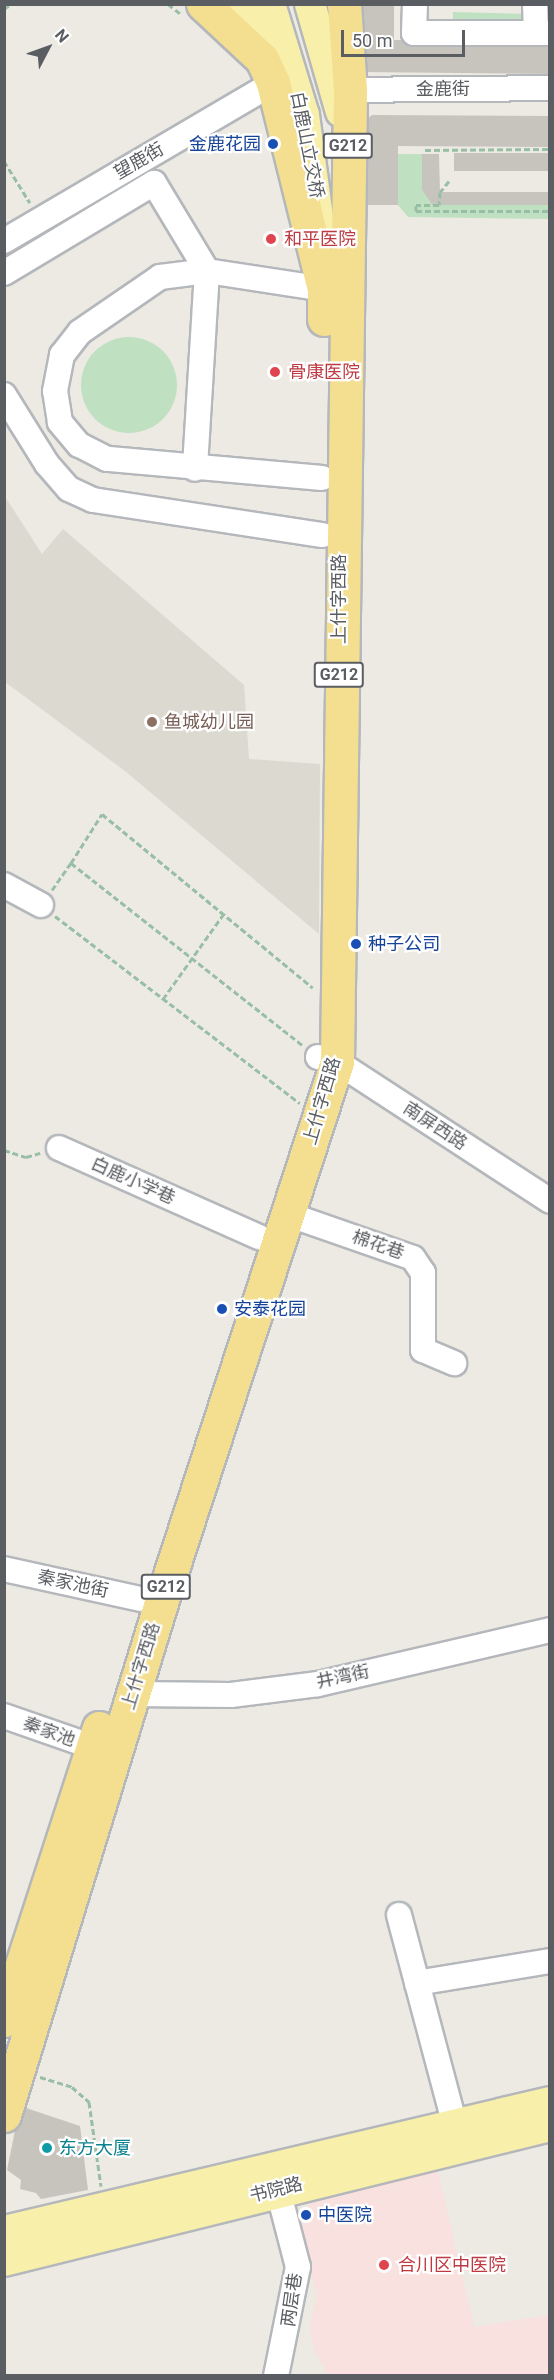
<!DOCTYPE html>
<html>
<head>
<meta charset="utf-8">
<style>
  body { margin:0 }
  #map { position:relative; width:554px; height:2380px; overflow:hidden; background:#eceae2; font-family:Roboto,"Noto Sans SC",sans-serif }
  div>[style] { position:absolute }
  .education>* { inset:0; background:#dbd9d0 }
  .medical>* { inset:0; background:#f8e1de }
  .green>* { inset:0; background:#c0e1c1 }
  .round { border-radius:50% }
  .building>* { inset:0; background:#c7c4be }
  .path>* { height:3px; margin-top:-1.5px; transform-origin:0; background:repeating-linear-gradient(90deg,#98bfa5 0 6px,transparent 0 9px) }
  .roads { filter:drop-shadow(2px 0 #b4b7bb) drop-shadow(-2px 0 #b4b7bb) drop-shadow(0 2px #b4b7bb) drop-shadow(0 -2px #b4b7bb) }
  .minor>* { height:24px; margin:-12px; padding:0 12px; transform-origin:12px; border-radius:12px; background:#fff }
  .major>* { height:30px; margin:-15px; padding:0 15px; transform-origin:15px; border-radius:15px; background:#f8efaa }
  .highway>* { height:33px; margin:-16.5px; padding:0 16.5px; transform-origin:16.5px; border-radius:16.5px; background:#f4df91 }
  .dots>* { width:16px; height:16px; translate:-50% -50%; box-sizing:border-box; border:3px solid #fff; border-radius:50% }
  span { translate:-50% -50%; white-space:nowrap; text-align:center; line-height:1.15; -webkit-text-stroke:4.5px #fff; paint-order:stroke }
  .shield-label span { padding:2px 4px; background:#fff; border:2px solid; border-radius:4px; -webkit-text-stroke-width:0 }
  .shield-label { font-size:16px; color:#5a5d61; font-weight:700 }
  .street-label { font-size:18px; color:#5a5d61 }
  .transit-label { font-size:18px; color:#164399 }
  .right { translate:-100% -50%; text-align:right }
  .left { translate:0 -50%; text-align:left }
  .health-label { font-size:18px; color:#be3a42 }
  .education-label { font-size:18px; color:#785e54 }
  .culture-label { font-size:18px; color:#0d838f }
  .frame { position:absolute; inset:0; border:6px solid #5a5d61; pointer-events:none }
  .north { position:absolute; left:18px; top:18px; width:60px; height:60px; -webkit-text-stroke:4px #fff; paint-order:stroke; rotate:49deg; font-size:16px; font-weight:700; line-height:24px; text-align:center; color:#5a5d61 }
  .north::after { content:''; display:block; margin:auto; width:21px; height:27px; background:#5a5d61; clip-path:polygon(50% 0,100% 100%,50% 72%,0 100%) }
  .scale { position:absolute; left:341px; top:30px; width:124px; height:27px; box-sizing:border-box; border:3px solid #5a5d61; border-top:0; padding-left:8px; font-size:18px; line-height:21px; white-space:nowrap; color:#5a5d61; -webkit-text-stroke:4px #fff; paint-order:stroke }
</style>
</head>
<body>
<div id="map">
  <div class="education">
    <i style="clip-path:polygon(4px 495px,42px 554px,63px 529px,244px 685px,249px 759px,320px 764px,319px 934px,125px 771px,5px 682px)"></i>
  </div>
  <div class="medical">
    <i style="clip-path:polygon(434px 2154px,474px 2327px,549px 2315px,549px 2375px,328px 2375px,316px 2354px,309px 2328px,317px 2297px,300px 2234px,316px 2181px)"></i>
  </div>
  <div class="green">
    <i style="clip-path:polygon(453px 12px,528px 14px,528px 27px,453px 25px)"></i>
    <i style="clip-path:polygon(398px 154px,422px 154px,422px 190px,432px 205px,549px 205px,549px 219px,408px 217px,398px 205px)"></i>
    <i class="round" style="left:81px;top:337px;width:96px;height:96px"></i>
  </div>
  <div class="building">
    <i style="clip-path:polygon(361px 4px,394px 4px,394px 40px,550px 41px,550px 74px,361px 72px)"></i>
    <i style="clip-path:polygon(372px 115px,550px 116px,550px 147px,398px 146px,398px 205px,357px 205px,357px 127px)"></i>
    <i style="clip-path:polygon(454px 153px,550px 153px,550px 171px,454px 171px)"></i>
    <i style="clip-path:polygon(422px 154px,439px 154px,440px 192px,550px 192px,550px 205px,432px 205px,422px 190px)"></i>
    <i style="clip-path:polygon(20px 2106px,80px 2126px,88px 2190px,41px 2199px,36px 2193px,20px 2189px,21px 2180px,7px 2170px)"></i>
  </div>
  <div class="path">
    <i style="left:168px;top:4px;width:16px;rotate:38deg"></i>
    <i style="left:4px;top:9px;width:9px;rotate:-36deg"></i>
    <i style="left:425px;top:150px;width:125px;rotate:-0.5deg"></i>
    <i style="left:4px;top:161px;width:49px;rotate:58.2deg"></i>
    <i style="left:449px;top:181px;width:14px;rotate:129deg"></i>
    <i style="left:440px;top:192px;width:13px;rotate:94deg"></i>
    <i style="left:439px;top:205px;width:23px;rotate:180deg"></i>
    <i style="left:416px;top:205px;width:6px;rotate:90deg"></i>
    <i style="left:416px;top:211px;width:134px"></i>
    <i style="left:71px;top:863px;width:58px;rotate:-57.7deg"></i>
    <i style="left:102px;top:814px;width:273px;rotate:39.5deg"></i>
    <i style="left:52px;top:890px;width:33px;rotate:-55deg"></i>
    <i style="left:71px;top:863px;width:294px;rotate:38.2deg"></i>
    <i style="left:55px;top:916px;width:308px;rotate:37.4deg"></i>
    <i style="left:163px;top:999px;width:103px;rotate:-54.5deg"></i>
    <i style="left:4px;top:1150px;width:23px;rotate:18deg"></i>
    <i style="left:26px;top:1157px;width:15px;rotate:-16deg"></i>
    <i style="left:40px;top:2077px;width:34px;rotate:17deg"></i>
    <i style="left:72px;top:2087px;width:23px;rotate:41deg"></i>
    <i style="left:89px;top:2102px;width:85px;rotate:81.9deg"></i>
  </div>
  <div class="roads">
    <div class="minor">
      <i style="left:415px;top:4px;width:29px;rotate:92deg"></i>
      <i style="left:414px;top:33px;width:136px"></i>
      <i style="left:535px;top:4px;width:29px;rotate:88deg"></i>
      <i style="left:337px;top:90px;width:213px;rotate:-0.5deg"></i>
      <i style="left:4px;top:241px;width:312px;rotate:-30.4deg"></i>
      <i style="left:4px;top:273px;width:175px;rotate:-31deg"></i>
      <i style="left:154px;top:183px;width:103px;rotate:58.9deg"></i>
      <i style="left:207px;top:271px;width:198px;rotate:93.5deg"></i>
      <i style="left:4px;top:395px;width:81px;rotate:58.1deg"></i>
      <i style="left:47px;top:464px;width:33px;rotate:49deg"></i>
      <i style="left:69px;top:489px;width:26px;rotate:25deg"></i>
      <i style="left:93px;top:500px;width:232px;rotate:8.7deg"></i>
      <i style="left:322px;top:478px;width:216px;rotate:-174.9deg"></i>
      <i style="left:107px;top:459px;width:31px;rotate:-153deg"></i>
      <i style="left:79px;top:445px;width:30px;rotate:-130deg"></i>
      <i style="left:60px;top:422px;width:31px;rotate:-99deg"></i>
      <i style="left:55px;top:391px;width:37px;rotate:-79deg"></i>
      <i style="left:62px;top:355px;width:29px;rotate:-52deg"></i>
      <i style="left:80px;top:332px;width:97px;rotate:-34.5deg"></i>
      <i style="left:160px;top:277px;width:47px;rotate:-7.3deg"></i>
      <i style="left:207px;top:271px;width:118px;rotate:8.7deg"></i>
      <i style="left:4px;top:885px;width:42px;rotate:28.4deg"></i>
      <i style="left:318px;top:1057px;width:20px;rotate:15deg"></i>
      <i style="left:337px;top:1062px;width:254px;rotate:33.1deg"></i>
      <i style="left:59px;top:1148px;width:219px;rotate:24deg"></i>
      <i style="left:287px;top:1214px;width:133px;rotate:19.2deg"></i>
      <i style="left:413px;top:1258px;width:18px;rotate:56deg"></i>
      <i style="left:423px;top:1273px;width:77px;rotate:90deg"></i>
      <i style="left:423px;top:1350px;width:34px;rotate:23deg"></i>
      <i style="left:4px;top:1569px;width:140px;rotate:12.4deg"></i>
      <i style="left:133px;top:1694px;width:98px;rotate:0.6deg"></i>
      <i style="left:231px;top:1695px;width:88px;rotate:-7.2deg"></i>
      <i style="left:318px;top:1684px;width:238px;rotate:-13.1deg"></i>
      <i style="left:4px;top:1716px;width:94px;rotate:19.2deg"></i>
      <i style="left:399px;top:1915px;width:218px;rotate:75.1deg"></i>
      <i style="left:417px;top:1983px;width:135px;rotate:-9.4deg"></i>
      <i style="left:276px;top:2376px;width:111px;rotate:-78.6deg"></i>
      <i style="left:298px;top:2267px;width:80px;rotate:-104.6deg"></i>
    </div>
    <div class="major">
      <i style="left:244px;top:4px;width:66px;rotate:69.6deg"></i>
      <i style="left:270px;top:4px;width:116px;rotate:73deg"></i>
      <i style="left:304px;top:115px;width:118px;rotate:82.2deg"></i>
      <i style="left:310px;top:4px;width:112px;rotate:74deg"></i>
      <i style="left:4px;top:2231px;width:561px;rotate:-13.29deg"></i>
      <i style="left:4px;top:2261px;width:562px;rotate:-13.89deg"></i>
    </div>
    <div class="highway">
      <i style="left:203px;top:4px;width:81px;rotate:43deg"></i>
      <i style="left:262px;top:59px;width:26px;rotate:65deg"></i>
      <i style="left:273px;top:83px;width:212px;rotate:76.1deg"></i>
      <i style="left:324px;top:289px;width:30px;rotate:90deg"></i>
      <i style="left:4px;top:2020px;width:307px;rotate:-72deg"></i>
      <i style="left:4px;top:2115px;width:532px;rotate:-72.96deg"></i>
      <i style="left:160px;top:1606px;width:572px;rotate:-71.98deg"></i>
      <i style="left:337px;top:1062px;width:972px;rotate:-89.23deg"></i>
      <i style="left:350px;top:90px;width:86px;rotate:-94deg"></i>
    </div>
  </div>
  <div class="dots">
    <i style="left:273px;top:144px;background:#1a4fb4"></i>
    <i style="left:271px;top:239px;background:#e0444e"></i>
    <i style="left:275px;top:372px;background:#e0444e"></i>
    <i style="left:152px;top:722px;background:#8d6e63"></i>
    <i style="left:356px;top:944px;background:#1a4fb4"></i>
    <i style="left:222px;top:1309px;background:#1a4fb4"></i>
    <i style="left:47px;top:2148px;background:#0f9aa8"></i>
    <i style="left:306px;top:2215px;background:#1a4fb4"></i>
    <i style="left:384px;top:2265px;background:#e0444e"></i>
  </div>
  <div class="shield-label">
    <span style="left:348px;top:146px">G212</span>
    <span style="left:339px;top:675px">G212</span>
    <span style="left:166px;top:1587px">G212</span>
  </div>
  <div class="street-label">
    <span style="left:443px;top:89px">金鹿街</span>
    <span style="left:307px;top:145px;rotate:79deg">白鹿山立交桥</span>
    <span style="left:139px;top:161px;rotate:-30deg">望鹿街</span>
    <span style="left:339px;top:599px;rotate:-90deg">上什字西路</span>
    <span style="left:322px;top:1101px;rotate:-74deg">上什字西路</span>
    <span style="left:435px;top:1126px;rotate:33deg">南屏西路</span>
    <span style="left:133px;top:1181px;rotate:24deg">白鹿小学巷</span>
    <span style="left:378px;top:1245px;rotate:19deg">棉花巷</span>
    <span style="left:73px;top:1584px;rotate:12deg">秦家池街</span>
    <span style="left:141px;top:1666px;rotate:-73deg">上什字西路</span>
    <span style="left:343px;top:1677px;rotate:-12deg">井湾街</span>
    <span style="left:49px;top:1732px;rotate:20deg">秦家池</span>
    <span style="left:276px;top:2190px;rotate:-14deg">书院路</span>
    <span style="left:292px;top:2300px;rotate:-82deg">两层巷</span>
  </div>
  <div class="transit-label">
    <span class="right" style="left:261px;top:144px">金鹿花园</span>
    <span class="left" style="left:368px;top:944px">种子公司</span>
    <span class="left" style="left:234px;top:1309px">安泰花园</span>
    <span class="left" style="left:318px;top:2215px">中医院</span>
  </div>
  <div class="health-label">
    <span class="left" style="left:284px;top:239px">和平医院</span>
    <span class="left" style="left:288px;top:372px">骨康医院</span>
    <span class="left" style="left:398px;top:2265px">合川区中医院</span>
  </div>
  <div class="education-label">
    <span class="left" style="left:164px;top:722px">鱼城幼儿园</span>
  </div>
  <div class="culture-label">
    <span class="left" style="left:59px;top:2148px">东方大厦</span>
  </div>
  <div class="frame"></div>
  <div class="north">N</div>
  <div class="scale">50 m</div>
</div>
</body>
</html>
